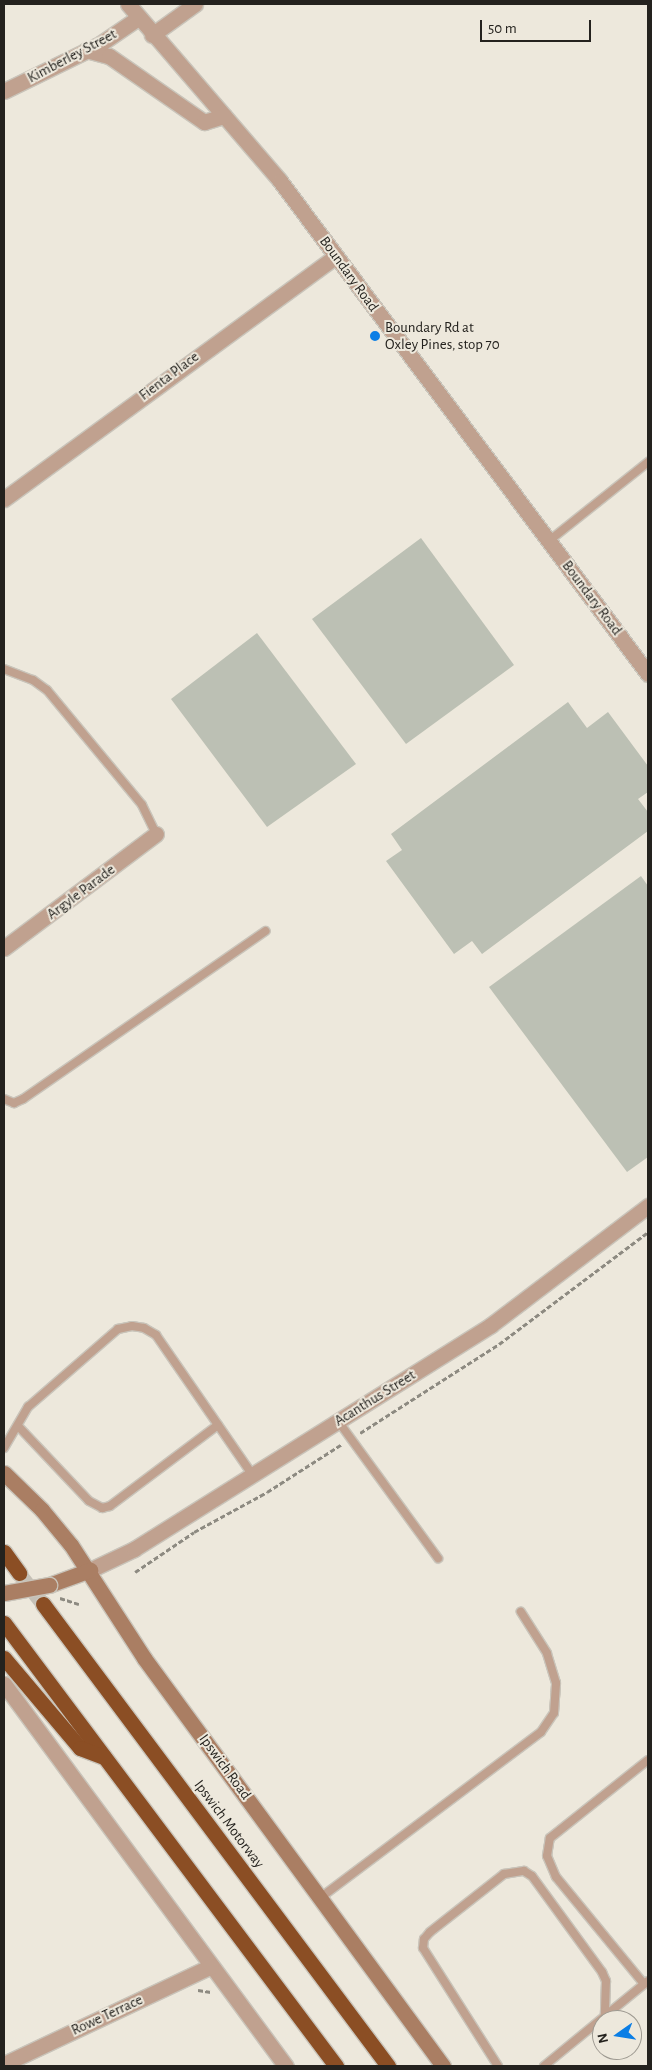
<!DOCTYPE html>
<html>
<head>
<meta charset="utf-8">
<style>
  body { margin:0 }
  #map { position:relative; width:652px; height:2070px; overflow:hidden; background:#ede8dc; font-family:"Alegreya Sans",sans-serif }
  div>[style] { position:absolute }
  .building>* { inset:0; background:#bcc0b4 }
  .motorway-tunnel>* { height:15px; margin-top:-7.5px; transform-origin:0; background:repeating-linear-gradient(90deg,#c5c0b6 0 15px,transparent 0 23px) }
  .path>* { height:2.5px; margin-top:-1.25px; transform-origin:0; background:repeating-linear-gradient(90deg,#8d8a81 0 5px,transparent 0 7.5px) }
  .roads { filter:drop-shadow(1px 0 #c9c4ba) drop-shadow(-1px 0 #c9c4ba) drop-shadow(0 1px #c9c4ba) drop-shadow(0 -1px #c9c4ba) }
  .service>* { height:8px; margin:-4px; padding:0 4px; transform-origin:4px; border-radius:4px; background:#c0a18f }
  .minor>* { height:15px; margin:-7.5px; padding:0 7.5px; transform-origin:7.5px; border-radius:7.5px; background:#c0a18f }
  .tertiary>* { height:15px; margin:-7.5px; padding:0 7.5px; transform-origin:7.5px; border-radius:7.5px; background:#c0a18f }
  .secondary>* { height:15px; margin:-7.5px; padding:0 7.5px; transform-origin:7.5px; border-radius:7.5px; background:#aa7e63 }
  .motorway>* { height:15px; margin:-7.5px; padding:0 7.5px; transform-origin:7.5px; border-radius:7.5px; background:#8b4e24 }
  .bridges { filter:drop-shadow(1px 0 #c9c4ba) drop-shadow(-1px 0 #c9c4ba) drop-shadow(0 1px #c9c4ba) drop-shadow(0 -1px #c9c4ba) }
  .secondary-bridge>* { height:15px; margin:-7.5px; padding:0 7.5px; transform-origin:7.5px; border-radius:7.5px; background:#aa7e63 }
  .dots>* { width:14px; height:14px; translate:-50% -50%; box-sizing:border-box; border:2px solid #ede8dc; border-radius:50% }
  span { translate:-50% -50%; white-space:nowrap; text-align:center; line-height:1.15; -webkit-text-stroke:4px #ede8dc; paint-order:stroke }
  .street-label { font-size:15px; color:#24221e }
  .poi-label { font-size:15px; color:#24221e }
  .left { translate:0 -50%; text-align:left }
  .frame { position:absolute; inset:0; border:5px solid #24221e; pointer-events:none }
  .north { position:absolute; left:592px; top:2010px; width:50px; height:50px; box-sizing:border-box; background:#ede8dc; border:1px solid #9d9990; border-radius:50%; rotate:257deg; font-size:14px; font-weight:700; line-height:20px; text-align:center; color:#24221e }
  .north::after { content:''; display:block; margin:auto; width:18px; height:22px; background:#0b7ee5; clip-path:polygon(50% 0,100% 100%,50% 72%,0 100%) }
  .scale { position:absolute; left:480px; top:20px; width:111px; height:22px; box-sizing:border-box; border:2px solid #24221e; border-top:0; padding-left:6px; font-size:15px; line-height:18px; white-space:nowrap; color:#24221e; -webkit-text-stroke:4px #ede8dc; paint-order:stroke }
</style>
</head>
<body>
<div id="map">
  <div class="building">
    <i style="clip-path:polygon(421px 538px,514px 665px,406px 744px,312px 619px)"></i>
    <i style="clip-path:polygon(257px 633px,356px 764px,267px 827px,171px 699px)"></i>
    <i style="clip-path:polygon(568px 702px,587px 728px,608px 712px,648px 766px,648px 792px,638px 799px,648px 812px,648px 831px,482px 954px,472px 941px,454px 954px,386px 861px,402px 850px,391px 834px)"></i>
    <i style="clip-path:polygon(641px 876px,648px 886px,648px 1157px,627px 1172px,489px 987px)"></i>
  </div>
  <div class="motorway-tunnel">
    <i style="left:19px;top:1573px;width:39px;rotate:52deg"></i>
  </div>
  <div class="path">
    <i style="left:360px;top:1433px;width:165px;rotate:-32.6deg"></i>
    <i style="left:499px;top:1344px;width:186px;rotate:-36.9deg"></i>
    <i style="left:135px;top:1572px;width:71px;rotate:-34.1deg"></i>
    <i style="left:194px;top:1532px;width:83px;rotate:-28.7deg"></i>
    <i style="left:267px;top:1492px;width:89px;rotate:-32.6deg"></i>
    <i style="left:60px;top:1598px;width:20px;rotate:18deg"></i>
    <i style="left:198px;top:1990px;width:13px;rotate:9deg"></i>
  </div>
  <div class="roads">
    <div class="service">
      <i style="left:549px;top:541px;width:127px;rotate:-38.6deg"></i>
      <i style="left:4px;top:669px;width:31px;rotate:21deg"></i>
      <i style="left:33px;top:680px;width:17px;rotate:36deg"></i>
      <i style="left:47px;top:690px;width:149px;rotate:50.4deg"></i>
      <i style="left:142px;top:805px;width:32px;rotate:64deg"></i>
      <i style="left:4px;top:1099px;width:11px;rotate:22deg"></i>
      <i style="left:14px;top:1103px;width:10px;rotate:-24deg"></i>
      <i style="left:23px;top:1099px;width:295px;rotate:-34.7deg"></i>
      <i style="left:338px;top:1421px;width:170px;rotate:53.9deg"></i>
      <i style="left:18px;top:1426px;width:103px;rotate:46.6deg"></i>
      <i style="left:89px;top:1501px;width:15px;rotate:28deg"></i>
      <i style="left:102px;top:1508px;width:8px;rotate:-14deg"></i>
      <i style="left:110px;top:1506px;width:135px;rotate:-36.9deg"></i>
      <i style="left:4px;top:1448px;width:48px;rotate:-59.7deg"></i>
      <i style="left:28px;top:1407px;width:119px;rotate:-40.9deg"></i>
      <i style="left:118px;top:1329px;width:14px;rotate:-12deg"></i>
      <i style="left:132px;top:1326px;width:12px;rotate:9deg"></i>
      <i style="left:144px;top:1328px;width:14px;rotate:30deg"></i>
      <i style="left:156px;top:1335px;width:169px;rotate:55.4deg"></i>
      <i style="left:320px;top:1898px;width:276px;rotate:-36.9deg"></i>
      <i style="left:541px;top:1732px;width:23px;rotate:-56deg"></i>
      <i style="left:554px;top:1713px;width:30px;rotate:-86deg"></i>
      <i style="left:556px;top:1683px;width:31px;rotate:-107deg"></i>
      <i style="left:547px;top:1653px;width:49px;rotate:-122.4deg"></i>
      <i style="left:644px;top:1984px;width:139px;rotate:-129.4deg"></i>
      <i style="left:556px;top:1877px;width:23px;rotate:-113deg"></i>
      <i style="left:547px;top:1856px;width:18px;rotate:-81deg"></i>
      <i style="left:550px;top:1838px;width:125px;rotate:-38.5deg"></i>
      <i style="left:498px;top:2066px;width:140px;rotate:-122.4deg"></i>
      <i style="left:423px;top:1948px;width:9px;rotate:-84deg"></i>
      <i style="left:424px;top:1939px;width:9px;rotate:-49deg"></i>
      <i style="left:430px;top:1932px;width:94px;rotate:-38.1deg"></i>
      <i style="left:504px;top:1874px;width:20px;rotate:-9deg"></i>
      <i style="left:524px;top:1871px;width:9px;rotate:32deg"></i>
      <i style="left:532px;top:1876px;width:119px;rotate:53.9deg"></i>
      <i style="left:602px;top:1972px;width:10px;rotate:66deg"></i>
      <i style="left:606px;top:1981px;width:35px;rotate:92deg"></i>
      <i style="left:544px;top:2066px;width:134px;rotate:-39.3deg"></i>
    </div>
    <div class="minor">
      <i style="left:152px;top:35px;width:53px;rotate:-35.8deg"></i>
      <i style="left:4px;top:91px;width:107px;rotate:-26.1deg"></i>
      <i style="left:100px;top:44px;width:46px;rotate:-34.4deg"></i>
      <i style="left:4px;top:499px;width:411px;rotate:-36.2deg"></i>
      <i style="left:4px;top:948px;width:190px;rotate:-36.9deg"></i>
      <i style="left:4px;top:1684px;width:475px;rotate:53.6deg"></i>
      <i style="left:4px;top:2064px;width:229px;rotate:-25.3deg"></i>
    </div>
    <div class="tertiary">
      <i style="left:128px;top:4px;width:233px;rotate:49.3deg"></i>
      <i style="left:280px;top:181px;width:615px;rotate:53.26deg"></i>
      <i style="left:86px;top:50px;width:24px;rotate:15deg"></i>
      <i style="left:109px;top:56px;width:116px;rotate:34.8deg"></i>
      <i style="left:204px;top:122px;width:21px;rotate:-17deg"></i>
      <i style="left:90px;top:1570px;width:49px;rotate:-25.5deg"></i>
      <i style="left:134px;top:1549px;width:421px;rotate:-32.1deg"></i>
      <i style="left:491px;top:1325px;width:197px;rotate:-37.2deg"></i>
    </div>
    <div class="secondary">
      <i style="left:4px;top:1473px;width:53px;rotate:44.2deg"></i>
      <i style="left:42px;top:1510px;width:45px;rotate:50.4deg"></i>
      <i style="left:71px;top:1545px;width:135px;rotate:57.1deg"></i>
      <i style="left:144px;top:1658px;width:506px;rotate:53.76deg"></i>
      <i style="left:49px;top:1585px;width:44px;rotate:-20.1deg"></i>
    </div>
    <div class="motorway">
      <i style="left:4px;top:1552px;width:26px;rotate:54deg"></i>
      <i style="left:43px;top:1604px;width:577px;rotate:53.25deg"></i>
      <i style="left:4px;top:1623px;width:554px;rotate:53.15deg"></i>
      <i style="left:4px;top:1658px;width:118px;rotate:49.8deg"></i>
      <i style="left:80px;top:1748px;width:26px;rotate:21deg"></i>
    </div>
  </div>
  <div class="bridges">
    <div class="secondary-bridge">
      <i style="left:4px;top:1593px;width:46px;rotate:-10.1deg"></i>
    </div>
  </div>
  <div class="dots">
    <i style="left:375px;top:336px;background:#0b7ee5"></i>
  </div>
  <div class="street-label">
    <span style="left:72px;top:56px;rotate:-28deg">Kimberley Street</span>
    <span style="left:349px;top:274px;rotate:54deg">Boundary Road</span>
    <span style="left:169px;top:376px;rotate:-37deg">Fienta Place</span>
    <span style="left:592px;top:598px;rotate:53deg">Boundary Road</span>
    <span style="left:81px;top:892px;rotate:-37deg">Argyle Parade</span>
    <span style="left:375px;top:1398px;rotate:-32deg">Acanthus Street</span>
    <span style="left:225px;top:1767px;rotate:54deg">Ipswich Road</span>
    <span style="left:229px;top:1824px;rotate:53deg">Ipswich Motorway</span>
    <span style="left:107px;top:2015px;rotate:-25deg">Rowe Terrace</span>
  </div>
  <div class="poi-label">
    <span class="left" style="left:385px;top:336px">Boundary Rd at<br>Oxley Pines, stop 70</span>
  </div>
  <div class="frame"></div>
  <div class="north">N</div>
  <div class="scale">50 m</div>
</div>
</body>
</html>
